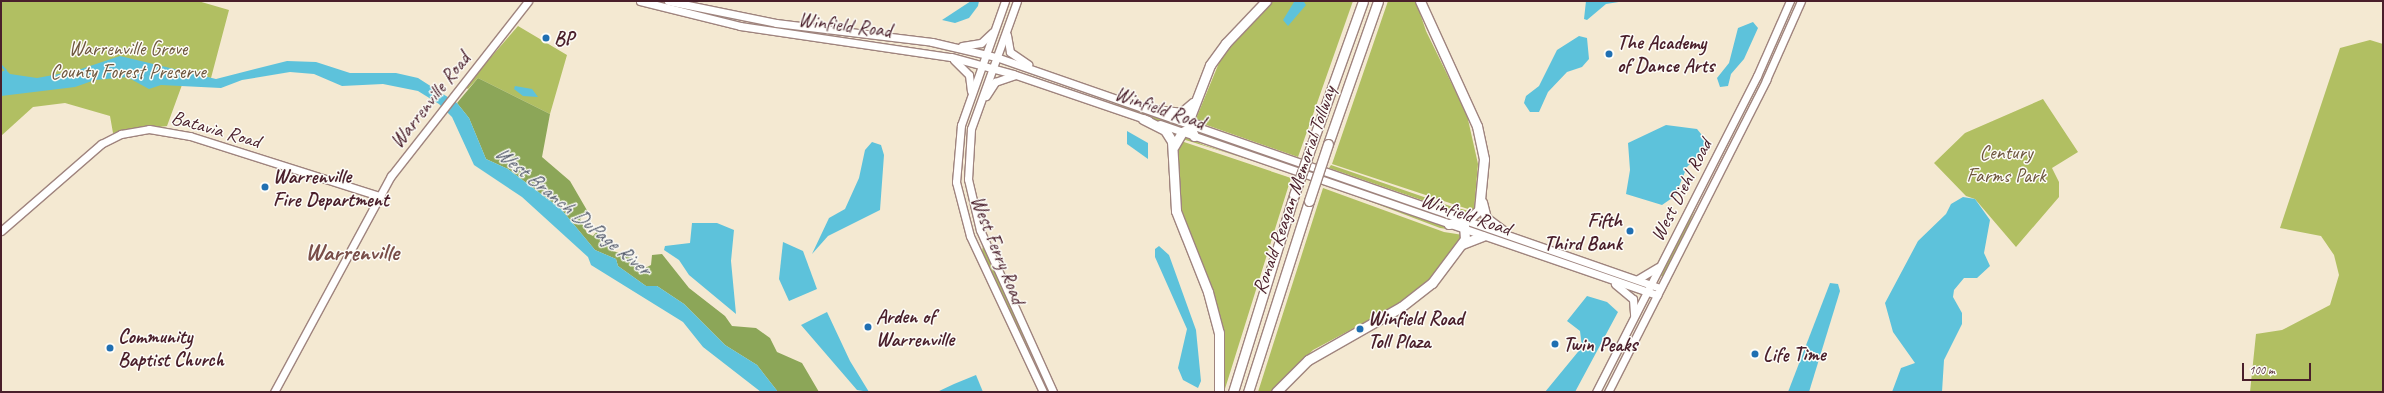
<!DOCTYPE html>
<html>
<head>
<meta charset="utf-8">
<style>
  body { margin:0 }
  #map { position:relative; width:2384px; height:393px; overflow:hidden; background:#f4e9d2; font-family:Caveat,sans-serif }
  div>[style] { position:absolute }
  .green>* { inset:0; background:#b1bf62 }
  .forest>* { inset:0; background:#8ca658 }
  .water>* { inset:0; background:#5dc2db }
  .stream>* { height:1.5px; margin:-0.75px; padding:0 0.75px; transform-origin:0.75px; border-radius:0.75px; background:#5dc2db }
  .roads { filter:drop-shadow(1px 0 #9f847e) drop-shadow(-1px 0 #9f847e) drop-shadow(0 1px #9f847e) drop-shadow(0 -1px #9f847e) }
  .secondary>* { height:7px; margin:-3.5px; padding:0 3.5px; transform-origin:3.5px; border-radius:3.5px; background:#fff }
  .highway>* { height:9px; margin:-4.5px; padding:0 4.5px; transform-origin:4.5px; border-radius:4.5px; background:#fff }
  .bridges { filter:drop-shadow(1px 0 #9f847e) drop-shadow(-1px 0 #9f847e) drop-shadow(0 1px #9f847e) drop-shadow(0 -1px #9f847e) }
  .highway-bridge>* { height:9px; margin:-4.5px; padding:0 4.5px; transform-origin:4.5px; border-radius:4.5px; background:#fff }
  .dots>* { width:11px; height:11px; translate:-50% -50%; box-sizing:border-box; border:2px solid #fdfcf7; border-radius:50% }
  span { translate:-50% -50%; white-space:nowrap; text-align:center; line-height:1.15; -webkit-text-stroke:3px #fdfcf7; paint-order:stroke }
  .street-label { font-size:20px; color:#4a1f2b }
  .poi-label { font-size:20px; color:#4a1f2b; font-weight:700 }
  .left { translate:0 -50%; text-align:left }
  .right { translate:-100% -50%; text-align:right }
  .park-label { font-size:20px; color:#6e573e }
  .water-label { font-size:21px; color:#515869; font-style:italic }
  .district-label { font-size:24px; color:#794e49; font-weight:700 }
  .frame { position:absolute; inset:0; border:2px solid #4a1f2b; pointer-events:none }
  .scale { position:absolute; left:2242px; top:363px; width:69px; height:18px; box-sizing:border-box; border:2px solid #4a1f2b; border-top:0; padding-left:5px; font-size:12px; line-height:14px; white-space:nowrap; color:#4a1f2b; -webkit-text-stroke:3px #fdfcf7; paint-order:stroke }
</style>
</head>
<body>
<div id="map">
  <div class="green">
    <i style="clip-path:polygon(1px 1px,198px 1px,229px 10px,211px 78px,186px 74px,167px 126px,113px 133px,110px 116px,65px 103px,33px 107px,1px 136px)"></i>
    <i style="clip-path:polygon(1271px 1px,1353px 1px,1298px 157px,1195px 121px,1221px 58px)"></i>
    <i style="clip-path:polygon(1388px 1px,1416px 1px,1426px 31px,1467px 115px,1478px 164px,1474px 211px,1332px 164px)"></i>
    <i style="clip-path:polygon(518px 26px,567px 55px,550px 114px,478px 78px,468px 89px,465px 87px)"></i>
    <i style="clip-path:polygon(2370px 40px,2383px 44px,2383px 392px,2250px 392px,2256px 334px,2282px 330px,2330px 305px,2339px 275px,2334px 255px,2321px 236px,2280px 228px,2340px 48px)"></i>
    <i style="clip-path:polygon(1092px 98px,1167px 118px,1184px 126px,1177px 127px)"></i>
    <i style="clip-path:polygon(2043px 99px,2078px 152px,2052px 168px,2059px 182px,2059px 197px,2016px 247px,1975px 199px,1966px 196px,1934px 163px,1965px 133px)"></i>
    <i style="clip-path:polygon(1197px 132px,1294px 162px,1292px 167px,1200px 134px)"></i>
    <i style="clip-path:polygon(1181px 135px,1204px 145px,1292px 173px,1179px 138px)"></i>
    <i style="clip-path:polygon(1178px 140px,1291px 178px,1224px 392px,1224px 347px,1219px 313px,1179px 202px)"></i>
    <i style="clip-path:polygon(1331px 165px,1450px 206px,1473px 212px,1468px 216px,1329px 168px)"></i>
    <i style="clip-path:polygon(1708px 177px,1681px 244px,1663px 277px,1661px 276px)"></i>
    <i style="clip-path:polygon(1324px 184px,1460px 231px,1440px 228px)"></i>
    <i style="clip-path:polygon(1323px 188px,1444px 232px,1463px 235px,1431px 279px,1397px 305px,1313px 350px,1270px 392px,1258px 392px)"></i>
    <i style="clip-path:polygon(983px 244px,1046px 382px,1045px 383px,982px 253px)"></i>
  </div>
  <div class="forest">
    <i style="clip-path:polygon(478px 78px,550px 114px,542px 157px,570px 181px,588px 212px,580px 219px,587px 233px,593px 236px,598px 230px,605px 233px,605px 242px,614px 244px,613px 251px,635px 258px,643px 269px,651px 265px,652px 255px,662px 254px,689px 288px,725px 316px,732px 326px,756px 328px,770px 338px,777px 352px,802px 363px,819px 392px,778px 392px,757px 365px,725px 345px,684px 304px,657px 286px,646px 286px,618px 266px,616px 259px,595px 250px,561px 209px,508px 169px,486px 159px,469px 118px,457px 103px)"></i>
  </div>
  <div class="water">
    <i style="clip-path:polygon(971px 1px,979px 1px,978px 6px,969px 18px,955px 23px,942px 20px)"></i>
    <i style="clip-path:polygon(1586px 1px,1625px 1px,1606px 4px,1587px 20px,1584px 19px)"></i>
    <i style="clip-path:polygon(1294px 2px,1304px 2px,1306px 5px,1288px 26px,1283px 20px)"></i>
    <i style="clip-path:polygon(1753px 22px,1758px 28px,1744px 59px,1731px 74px,1728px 86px,1720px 87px,1717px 78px,1729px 63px,1738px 28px)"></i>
    <i style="clip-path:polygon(1579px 36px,1587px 38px,1589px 59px,1582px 67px,1567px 72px,1548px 92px,1539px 112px,1530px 112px,1524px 103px,1526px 96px,1539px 86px,1557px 50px)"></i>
    <i style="clip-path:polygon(120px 56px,216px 79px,287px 61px,316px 62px,350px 73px,396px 73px,418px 78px,457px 103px,469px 118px,486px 159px,508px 169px,561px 209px,595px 250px,616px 259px,618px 266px,646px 286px,657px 286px,684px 304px,725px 345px,757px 365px,778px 392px,761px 392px,703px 347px,683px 322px,591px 265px,588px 257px,522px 197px,474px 165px,452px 117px,439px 104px,418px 91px,383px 84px,342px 86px,314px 74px,290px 72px,242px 80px,221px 88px,161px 85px,149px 89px,127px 77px,95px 80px,75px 87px,1px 96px,1px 72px,6px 70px,10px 74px,37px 78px,75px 71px)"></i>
    <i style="clip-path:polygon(515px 86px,532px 89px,538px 97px,523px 96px,514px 89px)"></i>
    <i style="clip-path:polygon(1666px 125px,1697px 129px,1706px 140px,1703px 150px,1687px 167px,1675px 196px,1662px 205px,1626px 194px,1630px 170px,1628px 143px)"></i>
    <i style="clip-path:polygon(1127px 131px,1148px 143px,1148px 159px,1127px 144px)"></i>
    <i style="clip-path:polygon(872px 142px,881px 145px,884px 155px,880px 210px,828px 236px,812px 254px,829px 218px,845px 209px,859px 178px,865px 150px)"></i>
    <i style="clip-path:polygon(1963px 197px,1975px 199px,1990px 220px,1984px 253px,1990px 266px,1977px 278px,1964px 278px,1954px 290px,1953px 297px,1962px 313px,1962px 324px,1944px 360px,1942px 392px,1892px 392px,1901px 368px,1915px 363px,1893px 332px,1885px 303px,1918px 241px,1946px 214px,1951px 204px)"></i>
    <i style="clip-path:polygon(692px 223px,717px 223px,734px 230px,731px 261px,736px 314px,689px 275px,679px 260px,664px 250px,665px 246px,690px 243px)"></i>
    <i style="clip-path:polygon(783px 242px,803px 251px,817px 289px,789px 301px,779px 279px)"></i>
    <i style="clip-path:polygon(1159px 246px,1169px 255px,1196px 330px,1201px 381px,1198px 388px,1183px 380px,1178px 368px,1187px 329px,1155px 257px,1155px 249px)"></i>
    <i style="clip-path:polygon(1830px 283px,1838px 284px,1840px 291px,1809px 392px,1788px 392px)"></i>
    <i style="clip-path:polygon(1587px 296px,1607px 302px,1618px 312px,1575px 392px,1545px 392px,1582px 347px,1580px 331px,1567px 321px)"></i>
    <i style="clip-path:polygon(827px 312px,850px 361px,869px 392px,857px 390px,801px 325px)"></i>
    <i style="clip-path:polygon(976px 375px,983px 392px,937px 392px,954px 384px)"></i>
  </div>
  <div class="stream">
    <i style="left:1px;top:65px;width:7px;rotate:45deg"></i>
  </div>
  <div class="roads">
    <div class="secondary">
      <i style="left:640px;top:1px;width:103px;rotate:14deg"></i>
      <i style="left:740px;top:26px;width:213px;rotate:8.4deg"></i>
      <i style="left:951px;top:57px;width:64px;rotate:15.3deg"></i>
      <i style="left:1013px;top:74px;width:143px;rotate:18.8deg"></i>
      <i style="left:668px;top:1px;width:110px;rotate:11.5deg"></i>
      <i style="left:776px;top:23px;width:157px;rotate:6.9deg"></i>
      <i style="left:932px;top:42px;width:66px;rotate:13.2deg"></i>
      <i style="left:996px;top:57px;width:703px;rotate:19.18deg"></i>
      <i style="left:1005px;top:1px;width:132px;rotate:109.5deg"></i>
      <i style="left:961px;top:125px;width:57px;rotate:95deg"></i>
      <i style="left:956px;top:182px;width:56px;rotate:75.5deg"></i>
      <i style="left:970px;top:236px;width:172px;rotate:64.9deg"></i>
      <i style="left:1017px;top:1px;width:136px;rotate:109.8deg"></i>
      <i style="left:971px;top:129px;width:50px;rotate:93.4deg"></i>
      <i style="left:968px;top:179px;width:52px;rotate:76.8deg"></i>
      <i style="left:980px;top:230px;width:178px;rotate:65.7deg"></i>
      <i style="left:1007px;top:35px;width:17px;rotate:80deg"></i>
      <i style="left:1010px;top:52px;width:22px;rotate:34deg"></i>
      <i style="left:962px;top:46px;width:19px;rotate:-9deg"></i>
      <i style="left:981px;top:43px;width:16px;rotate:-43deg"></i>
      <i style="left:954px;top:60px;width:21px;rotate:45deg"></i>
      <i style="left:969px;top:75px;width:16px;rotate:83deg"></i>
      <i style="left:986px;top:96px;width:17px;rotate:-57deg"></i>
      <i style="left:995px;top:82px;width:21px;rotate:-19deg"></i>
      <i style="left:1160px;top:124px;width:526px;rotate:18.99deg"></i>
      <i style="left:1px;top:231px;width:133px;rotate:-41deg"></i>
      <i style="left:101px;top:144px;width:22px;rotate:-27deg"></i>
      <i style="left:121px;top:134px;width:28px;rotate:-10deg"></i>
      <i style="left:149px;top:129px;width:42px;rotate:9.7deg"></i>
      <i style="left:190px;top:136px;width:198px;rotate:17.6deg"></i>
      <i style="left:1638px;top:279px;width:23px;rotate:-31deg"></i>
      <i style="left:1615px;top:284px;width:23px;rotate:40deg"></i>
      <i style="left:1633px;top:299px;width:16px;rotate:86deg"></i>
      <i style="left:274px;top:392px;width:246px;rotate:-61.6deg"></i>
      <i style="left:391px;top:176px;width:222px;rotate:-51.9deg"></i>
      <i style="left:1596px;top:392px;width:355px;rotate:-63deg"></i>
      <i style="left:1757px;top:76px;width:82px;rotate:-66.3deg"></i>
      <i style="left:1608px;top:392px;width:350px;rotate:-63.1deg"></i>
      <i style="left:1766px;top:80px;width:86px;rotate:-66.1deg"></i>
    </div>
    <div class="highway">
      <i style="left:1420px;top:1px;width:137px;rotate:65.5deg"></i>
      <i style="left:1477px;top:126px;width:34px;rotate:78deg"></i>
      <i style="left:1484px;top:159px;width:51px;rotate:95.6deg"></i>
      <i style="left:1479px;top:210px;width:13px;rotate:138deg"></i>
      <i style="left:1469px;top:219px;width:21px;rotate:166deg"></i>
      <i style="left:1154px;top:110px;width:27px;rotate:6deg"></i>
      <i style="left:1181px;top:113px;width:16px;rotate:-40deg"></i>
      <i style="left:1143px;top:119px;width:25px;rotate:27deg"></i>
      <i style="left:1165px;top:130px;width:13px;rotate:58deg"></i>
      <i style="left:1172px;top:141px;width:70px;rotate:86.7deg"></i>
      <i style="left:1176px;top:211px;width:87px;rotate:68.4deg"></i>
      <i style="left:1208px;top:292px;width:42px;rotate:75deg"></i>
      <i style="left:1219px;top:333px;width:59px;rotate:90deg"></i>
      <i style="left:1194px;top:136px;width:15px;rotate:-113deg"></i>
      <i style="left:1188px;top:122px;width:61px;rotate:-68.9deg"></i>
      <i style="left:1210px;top:65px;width:27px;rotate:-54deg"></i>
      <i style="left:1226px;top:43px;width:58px;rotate:-46.4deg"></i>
      <i style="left:1314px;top:138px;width:145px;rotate:-70.3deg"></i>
      <i style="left:1328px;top:144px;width:151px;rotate:-70.7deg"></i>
      <i style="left:1174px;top:146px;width:16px;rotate:-60deg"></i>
      <i style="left:1182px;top:132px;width:17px;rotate:-25deg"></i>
      <i style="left:1482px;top:202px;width:16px;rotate:76deg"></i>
      <i style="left:1486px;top:218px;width:21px;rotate:37deg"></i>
      <i style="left:1462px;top:244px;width:22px;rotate:-21deg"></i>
      <i style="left:1233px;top:392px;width:206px;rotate:-72.8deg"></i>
      <i style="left:1248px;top:392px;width:201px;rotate:-72.3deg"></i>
      <i style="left:1276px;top:392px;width:45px;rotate:-45deg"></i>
      <i style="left:1308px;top:360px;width:107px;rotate:-29.7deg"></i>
      <i style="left:1401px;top:307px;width:39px;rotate:-38deg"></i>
      <i style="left:1432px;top:283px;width:55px;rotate:-53.1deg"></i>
      <i style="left:1465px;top:239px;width:13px;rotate:-94deg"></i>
      <i style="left:1464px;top:226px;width:15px;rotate:-127deg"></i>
    </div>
  </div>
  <div class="bridges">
    <div class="highway-bridge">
      <i style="left:1294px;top:195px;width:60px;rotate:-70.7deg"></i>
      <i style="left:1309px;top:201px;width:60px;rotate:-71.6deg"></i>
    </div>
  </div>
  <div class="dots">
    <i style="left:546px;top:38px;background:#1f6fb2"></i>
    <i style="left:1609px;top:54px;background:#1f6fb2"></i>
    <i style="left:265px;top:187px;background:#1f6fb2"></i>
    <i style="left:1630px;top:231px;background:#1f6fb2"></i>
    <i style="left:868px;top:327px;background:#1f6fb2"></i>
    <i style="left:1360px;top:329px;background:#1f6fb2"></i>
    <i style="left:1555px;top:344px;background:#1f6fb2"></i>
    <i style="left:110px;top:348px;background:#1f6fb2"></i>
    <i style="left:1755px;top:354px;background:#1f6fb2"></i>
  </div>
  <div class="street-label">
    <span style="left:845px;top:25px;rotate:7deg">Winfield Road</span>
    <span style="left:430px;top:100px;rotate:-52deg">Warrenville Road</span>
    <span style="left:1160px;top:108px;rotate:19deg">Winfield Road</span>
    <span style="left:216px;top:129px;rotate:16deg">Batavia Road</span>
    <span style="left:1294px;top:190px;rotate:-71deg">Ronald Reagan Memorial Tollway</span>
    <span style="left:1681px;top:190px;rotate:-63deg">West Diehl Road</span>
    <span style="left:1466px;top:214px;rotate:19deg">Winfield Road</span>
    <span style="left:998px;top:250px;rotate:68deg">West Ferry Road</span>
  </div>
  <div class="poi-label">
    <span class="left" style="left:554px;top:38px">BP</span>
    <span class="left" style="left:1617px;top:54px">The Academy<br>of Dance Arts</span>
    <span class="left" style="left:273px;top:188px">Warrenville<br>Fire Department</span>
    <span class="right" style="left:1622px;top:232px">Fifth<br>Third Bank</span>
    <span class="left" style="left:876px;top:328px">Arden of<br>Warrenville</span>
    <span class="left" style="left:1368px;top:330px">Winfield Road<br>Toll Plaza</span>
    <span class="left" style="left:118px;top:348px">Community<br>Baptist Church</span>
    <span class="left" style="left:1563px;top:344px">Twin Peaks</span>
    <span class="left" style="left:1763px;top:354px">Life Time</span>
  </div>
  <div class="park-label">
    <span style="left:128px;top:60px">Warrenville Grove<br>County Forest Preserve</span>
    <span style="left:2006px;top:164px">Century<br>Farms Park</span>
  </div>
  <div class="water-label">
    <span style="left:573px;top:210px;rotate:39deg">West Branch DuPage River</span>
  </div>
  <div class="district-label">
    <span style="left:352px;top:253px">Warrenville</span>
  </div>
  <div class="frame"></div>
  <div class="scale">100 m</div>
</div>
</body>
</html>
